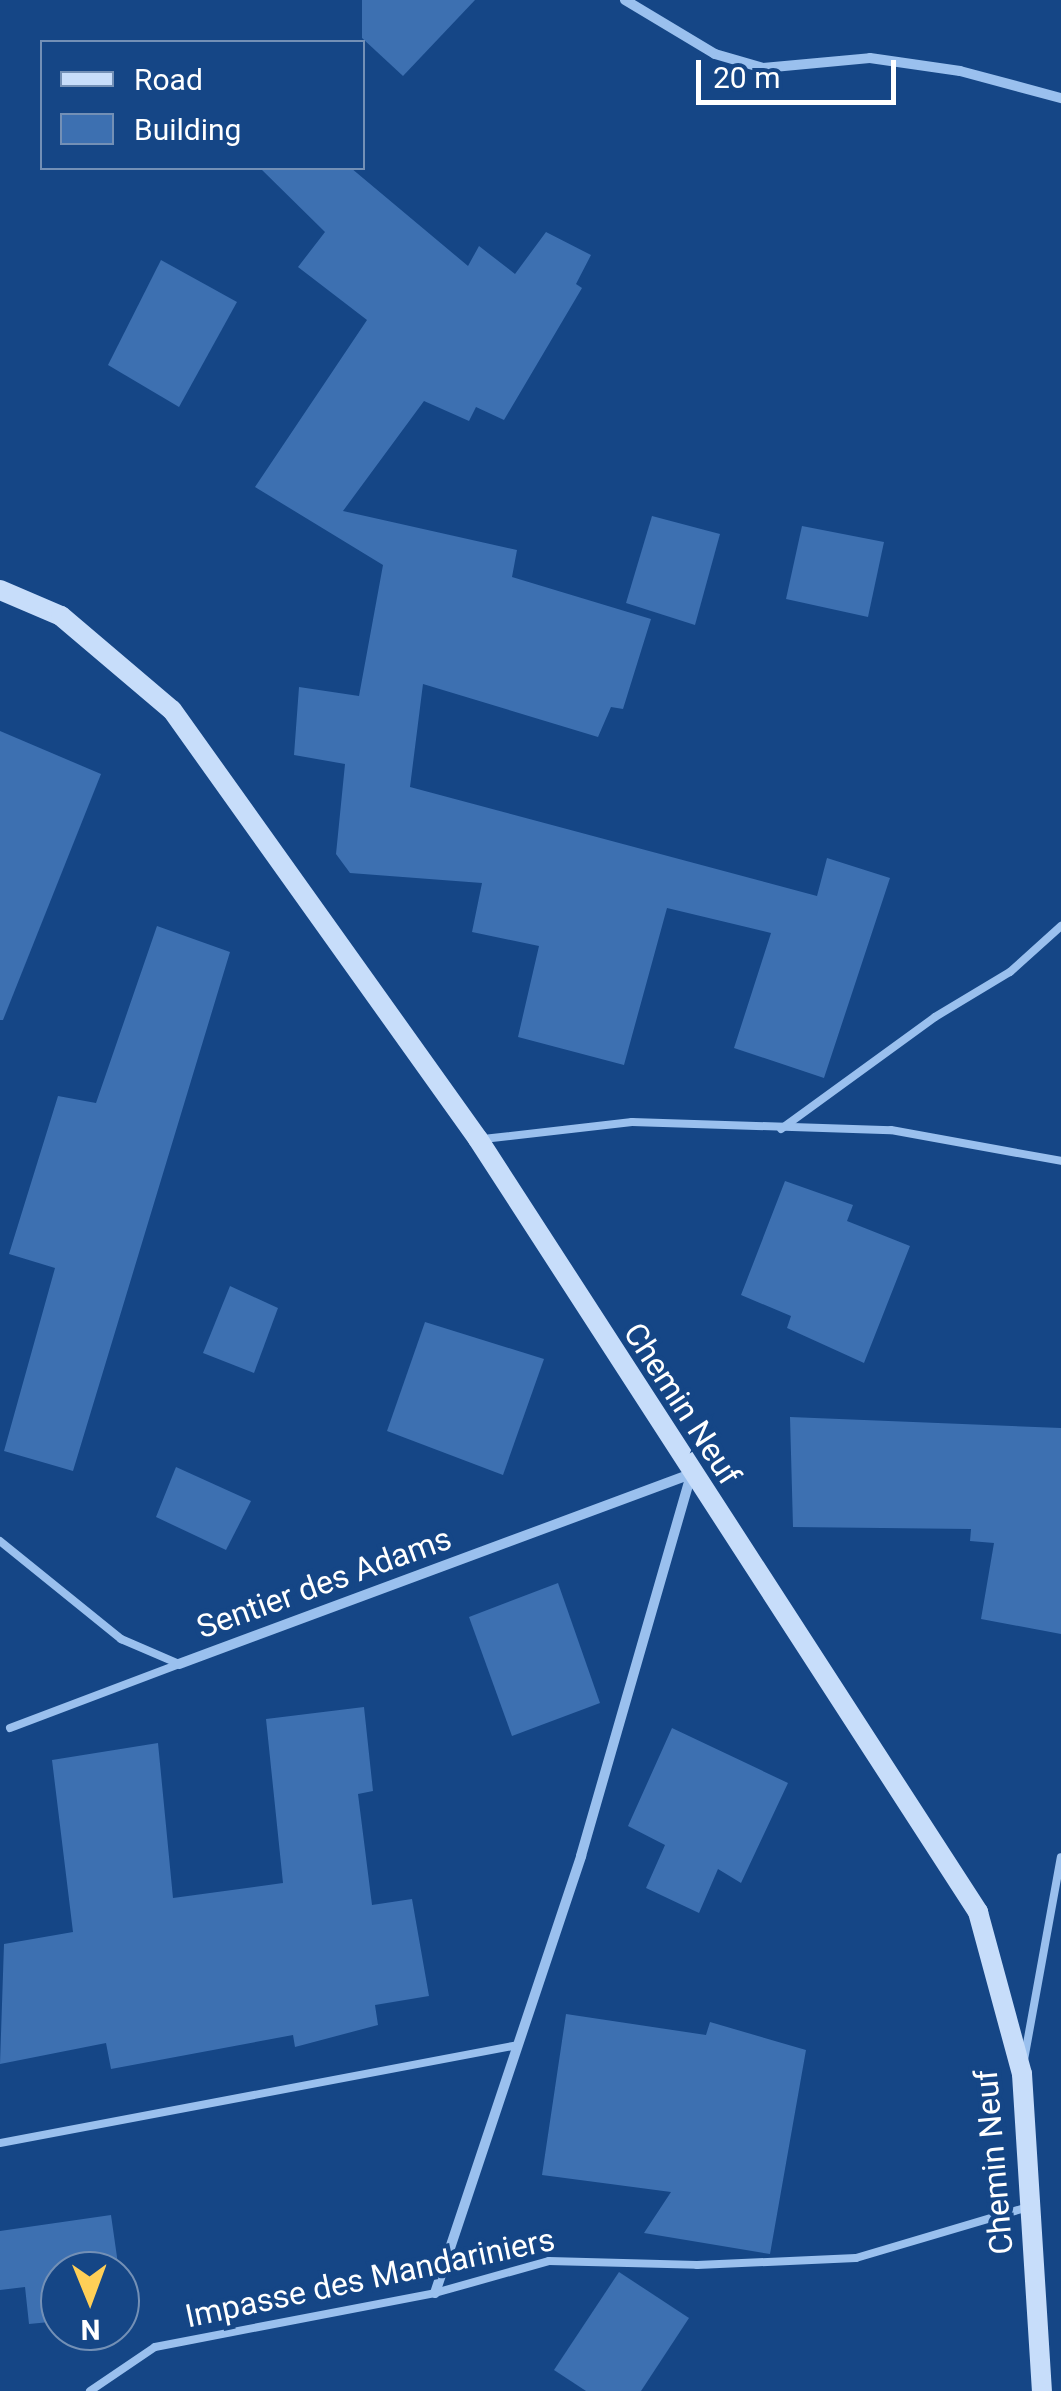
<!DOCTYPE html>
<html>
<head>
<meta charset="utf-8">
<style>
  body { margin:0 }
  #map { position:relative; width:1061px; height:2391px; overflow:hidden; background:#154686; font-family:Roboto,sans-serif }
  div>[style] { position:absolute }
  .building>* { inset:0; background:#3d70b1 }
  .lane>* { height:8px; margin:-4px; padding:0 4px; transform-origin:4px; border-radius:4px; background:#9ac0ee }
  .street>* { height:10px; margin:-5px; padding:0 5px; transform-origin:5px; border-radius:5px; background:#9ac0ee }
  .secondary>* { height:20px; margin:-10px; padding:0 10px; transform-origin:10px; border-radius:10px; background:#c7ddfa }
  span { translate:-50% -50%; white-space:nowrap; text-align:center; line-height:1.15; -webkit-text-stroke:9px #154686; paint-order:stroke }
  .street-label { font-size:32px; color:#fff }
  .legend { position:absolute; left:40px; top:40px; width:325px; height:130px; box-sizing:border-box; background:#154686; border:2px solid #7390b6; margin:0; padding:12px 18px; list-style:none; font-size:30px; color:#fff }
  .legend li { display:flex; align-items:center; gap:20px; height:50px }
  .legend b { width:50px; border:2px solid #7390b6 }
  .north { position:absolute; left:40px; top:2251px; width:100px; height:100px; box-sizing:border-box; background:#154686; border:2px solid #7390b6; border-radius:50%; rotate:179deg; font-size:28px; font-weight:700; line-height:40px; text-align:center; color:#fff }
  .north::after { content:''; display:block; margin:auto; width:35px; height:45px; background:#ffcf57; clip-path:polygon(50% 0,100% 100%,50% 72%,0 100%) }
  .scale { position:absolute; left:696px; top:60px; width:200px; height:45px; box-sizing:border-box; border:5px solid #fff; border-top:0; padding-left:12px; font-size:30px; line-height:35px; white-space:nowrap; color:#fff; -webkit-text-stroke:8px #154686; paint-order:stroke }
</style>
</head>
<body>
<div id="map">
  <div class="building">
    <i style="clip-path:polygon(362px 0,475px 0,403px 76px,362px 38px)"></i>
    <i style="clip-path:polygon(260px 168px,351px 168px,468px 266px,479px 246px,515px 274px,546px 232px,591px 255px,576px 284px,582px 288px,504px 420px,476px 407px,469px 421px,424px 401px,343px 511px,517px 550px,512px 577px,651px 619px,623px 709px,611px 707px,598px 737px,423px 684px,410px 787px,817px 896px,827px 858px,890px 878px,824px 1078px,734px 1048px,771px 933px,667px 908px,624px 1065px,518px 1037px,539px 946px,472px 932px,482px 883px,350px 873px,336px 854px,345px 764px,294px 755px,299px 687px,359px 696px,383px 565px,255px 487px,367px 320px,298px 267px,325px 232px)"></i>
    <i style="clip-path:polygon(161px 260px,237px 302px,179px 407px,108px 365px)"></i>
    <i style="clip-path:polygon(652px 516px,720px 534px,695px 625px,626px 603px)"></i>
    <i style="clip-path:polygon(802px 526px,884px 542px,868px 617px,786px 599px)"></i>
    <i style="clip-path:polygon(0 731px,101px 774px,3px 1020px,0 1020px)"></i>
    <i style="clip-path:polygon(157px 926px,230px 952px,73px 1471px,4px 1451px,55px 1268px,9px 1254px,58px 1096px,96px 1103px)"></i>
    <i style="clip-path:polygon(785px 1181px,853px 1205px,847px 1221px,910px 1246px,864px 1363px,787px 1328px,791px 1316px,741px 1295px)"></i>
    <i style="clip-path:polygon(230px 1286px,278px 1308px,254px 1373px,203px 1353px)"></i>
    <i style="clip-path:polygon(425px 1322px,544px 1359px,503px 1475px,387px 1431px)"></i>
    <i style="clip-path:polygon(790px 1417px,1061px 1428px,1061px 1634px,981px 1619px,994px 1543px,970px 1541px,971px 1529px,793px 1527px)"></i>
    <i style="clip-path:polygon(176px 1467px,251px 1501px,226px 1550px,156px 1517px)"></i>
    <i style="clip-path:polygon(558px 1583px,600px 1703px,512px 1736px,469px 1617px)"></i>
    <i style="clip-path:polygon(364px 1707px,373px 1791px,358px 1794px,372px 1905px,412px 1899px,429px 1996px,375px 2005px,378px 2025px,295px 2047px,293px 2035px,111px 2069px,106px 2043px,0 2064px,4px 1944px,73px 1932px,52px 1760px,158px 1743px,173px 1898px,283px 1883px,266px 1719px)"></i>
    <i style="clip-path:polygon(672px 1728px,788px 1783px,741px 1883px,718px 1869px,699px 1913px,646px 1888px,665px 1845px,628px 1826px)"></i>
    <i style="clip-path:polygon(566px 2014px,706px 2035px,710px 2022px,806px 2050px,770px 2254px,644px 2233px,671px 2192px,542px 2175px)"></i>
    <i style="clip-path:polygon(111px 2215px,119px 2271px,60px 2271px,60px 2321px,29px 2324px,25px 2287px,0 2290px,0 2231px)"></i>
    <i style="clip-path:polygon(619px 2272px,689px 2318px,641px 2391px,586px 2391px,554px 2370px)"></i>
  </div>
  <div class="lane">
    <i style="left:781px;top:1129px;width:190px;rotate:-36deg"></i>
    <i style="left:935px;top:1017px;width:87px;rotate:-31deg"></i>
    <i style="left:1010px;top:972px;width:69px;rotate:-42deg"></i>
    <i style="left:483px;top:1139px;width:150px;rotate:-6.5deg"></i>
    <i style="left:632px;top:1122px;width:259px;rotate:1.8deg"></i>
    <i style="left:891px;top:1130px;width:173px;rotate:10.3deg"></i>
    <i style="left:0;top:1541px;width:156px;rotate:39deg"></i>
    <i style="left:121px;top:1639px;width:63px;rotate:23.3deg"></i>
    <i style="left:10px;top:1728px;width:181px;rotate:-20.7deg"></i>
    <i style="left:1024px;top:2060px;width:206px;rotate:-79.7deg"></i>
    <i style="left:0;top:2143px;width:527px;rotate:-10.71deg"></i>
    <i style="left:90px;top:2391px;width:78px;rotate:-34.1deg"></i>
    <i style="left:155px;top:2347px;width:285px;rotate:-10.9deg"></i>
    <i style="left:435px;top:2293px;width:118px;rotate:-15.7deg"></i>
    <i style="left:549px;top:2261px;width:148px;rotate:1.5deg"></i>
    <i style="left:697px;top:2265px;width:159px;rotate:-2.5deg"></i>
    <i style="left:856px;top:2258px;width:179px;rotate:-16.5deg"></i>
  </div>
  <div class="street">
    <i style="left:625px;top:0;width:105px;rotate:31deg"></i>
    <i style="left:715px;top:54px;width:50px;rotate:16.3deg"></i>
    <i style="left:763px;top:68px;width:107px;rotate:-5.3deg"></i>
    <i style="left:870px;top:58px;width:91px;rotate:8.2deg"></i>
    <i style="left:960px;top:71px;width:105px;rotate:15deg"></i>
    <i style="left:179px;top:1664px;width:546px;rotate:-20.36deg"></i>
    <i style="left:435px;top:2293px;width:461px;rotate:-71.5deg"></i>
    <i style="left:581px;top:1856px;width:398px;rotate:-73.9deg"></i>
  </div>
  <div class="secondary">
    <i style="left:0;top:590px;width:66px;rotate:23.1deg"></i>
    <i style="left:61px;top:616px;width:145px;rotate:40.3deg"></i>
    <i style="left:172px;top:710px;width:527px;rotate:54.5deg"></i>
    <i style="left:478px;top:1139px;width:921px;rotate:57.1deg"></i>
    <i style="left:978px;top:1912px;width:168px;rotate:74.8deg"></i>
    <i style="left:1022px;top:2074px;width:318px;rotate:86.4deg"></i>
  </div>
  <div class="street-label">
    <span style="left:682px;top:1404px;rotate:57deg">Chemin Neuf</span>
    <span style="left:324px;top:1583px;rotate:-20deg">Sentier des Adams</span>
    <span style="left:994px;top:2162px;rotate:-95deg">Chemin Neuf</span>
    <span style="left:370px;top:2278px;rotate:-12deg">Impasse des Mandariniers</span>
  </div>
  <ul class="legend">
  <li><b style="height:12px;background:#c7ddfa"></b>Road</li>
  <li><b style="height:28px;background:#3d70b1"></b>Building</li>
  </ul>
  <div class="north">N</div>
  <div class="scale">20 m</div>
</div>
</body>
</html>
